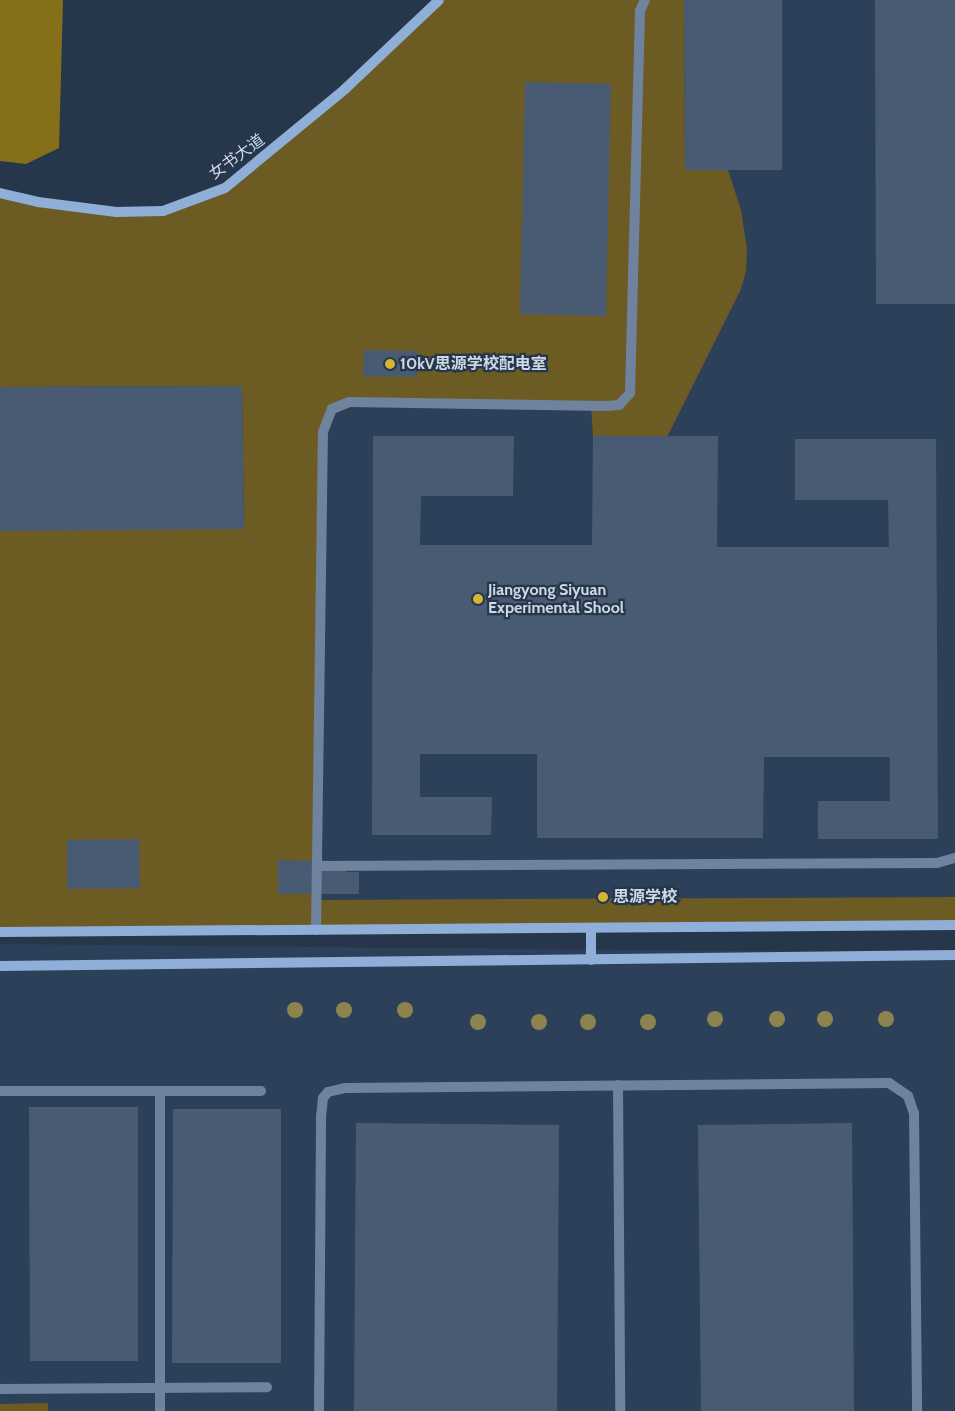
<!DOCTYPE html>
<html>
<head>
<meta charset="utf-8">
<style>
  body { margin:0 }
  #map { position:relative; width:955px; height:1411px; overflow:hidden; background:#26374b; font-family:Cabin,"Noto Sans SC",sans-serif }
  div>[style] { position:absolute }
  .built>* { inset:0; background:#2c405a }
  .green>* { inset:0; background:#6c5c24 }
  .water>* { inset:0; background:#856f18 }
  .building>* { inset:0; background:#495b72 }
  .service>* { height:10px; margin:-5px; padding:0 5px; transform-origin:5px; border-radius:5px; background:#6f839e }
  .secondary>* { height:10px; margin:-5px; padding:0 5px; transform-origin:5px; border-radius:5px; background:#8fafd9 }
  .trees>* { width:16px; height:16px; margin:-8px; border-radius:50%; background:#8d834f }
  .dots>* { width:14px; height:14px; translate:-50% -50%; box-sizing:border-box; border:2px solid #26374b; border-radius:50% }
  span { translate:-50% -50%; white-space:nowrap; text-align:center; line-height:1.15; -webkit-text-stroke:4.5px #26374b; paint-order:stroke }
  .street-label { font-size:16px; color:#ced8e5 }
  .poi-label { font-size:16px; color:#ced8e5; font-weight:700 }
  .left { translate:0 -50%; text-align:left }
</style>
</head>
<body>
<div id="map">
  <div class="built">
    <i style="clip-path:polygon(567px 0,955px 0,955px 897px,210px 901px,0 283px,95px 301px)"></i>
    <i style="clip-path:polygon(0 944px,955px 953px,955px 1411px,0 1411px)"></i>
  </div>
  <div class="green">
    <i style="clip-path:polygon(439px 0,684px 0,685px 170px,728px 170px,741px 210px,747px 249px,746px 271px,741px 289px,667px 437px,593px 436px,591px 406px,349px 402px,332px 410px,323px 432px,317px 900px,955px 897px,955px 925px,0 932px,0 530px,244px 528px,242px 386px,0 387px,0 193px,38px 202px,163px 211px,225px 188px)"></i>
    <i style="clip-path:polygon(48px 1403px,48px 1411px,0 1411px,0 1404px)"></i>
  </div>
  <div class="water">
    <i style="clip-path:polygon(0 0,63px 0,59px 148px,26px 164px,0 161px)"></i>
  </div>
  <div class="building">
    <i style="clip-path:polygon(684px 0,782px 0,782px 170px,685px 170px)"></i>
    <i style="clip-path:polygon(875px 0,955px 0,955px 304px,876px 304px)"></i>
    <i style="clip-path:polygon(525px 82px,611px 84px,606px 316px,520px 314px)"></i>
    <i style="clip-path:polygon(364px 350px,418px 351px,417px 377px,363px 376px)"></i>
    <i style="clip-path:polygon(242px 386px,244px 529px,0 531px,0 387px)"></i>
    <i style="clip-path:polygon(373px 436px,514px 436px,513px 496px,421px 496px,420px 545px,592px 545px,593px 436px,718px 436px,717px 547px,889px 547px,888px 500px,795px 500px,795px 439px,936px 439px,938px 839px,818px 839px,818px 801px,890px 801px,890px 757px,764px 757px,763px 838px,537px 838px,537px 754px,420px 754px,420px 797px,492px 797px,491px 835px,372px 835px)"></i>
    <i style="clip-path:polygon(139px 839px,140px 888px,67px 889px,67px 840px)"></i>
    <i style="clip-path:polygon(278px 860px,336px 861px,347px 872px,359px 872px,359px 894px,278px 894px)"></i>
    <i style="clip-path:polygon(29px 1107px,138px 1107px,138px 1361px,30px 1361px)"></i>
    <i style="clip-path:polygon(173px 1109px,281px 1109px,281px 1363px,172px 1363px)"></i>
    <i style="clip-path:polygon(356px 1123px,559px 1125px,557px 1411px,354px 1411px)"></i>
    <i style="clip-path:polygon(852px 1123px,854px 1411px,701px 1411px,698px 1125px)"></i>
  </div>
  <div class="service">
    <i style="left:318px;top:866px;width:619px;rotate:-0.28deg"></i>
    <i style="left:937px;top:863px;width:19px;rotate:-16deg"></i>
    <i style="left:316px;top:930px;width:498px;rotate:-89.2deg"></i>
    <i style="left:323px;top:432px;width:25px;rotate:-69deg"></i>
    <i style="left:332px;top:409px;width:18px;rotate:-22deg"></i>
    <i style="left:349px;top:402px;width:257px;rotate:0.9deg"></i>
    <i style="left:606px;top:406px;width:13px;rotate:-4deg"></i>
    <i style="left:619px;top:405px;width:16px;rotate:-47deg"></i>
    <i style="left:630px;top:393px;width:382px;rotate:-88.5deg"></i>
    <i style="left:640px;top:11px;width:12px;rotate:-66deg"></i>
    <i style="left:618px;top:1085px;width:326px;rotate:89.6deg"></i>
    <i style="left:0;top:1091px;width:261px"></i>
    <i style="left:0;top:1389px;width:267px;rotate:-0.4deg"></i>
    <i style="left:160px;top:1411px;width:319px;rotate:-90deg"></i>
    <i style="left:319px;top:1411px;width:294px;rotate:-89.6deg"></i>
    <i style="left:321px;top:1117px;width:19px;rotate:-84deg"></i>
    <i style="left:323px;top:1098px;width:8px;rotate:-50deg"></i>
    <i style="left:328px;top:1092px;width:18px;rotate:-13deg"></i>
    <i style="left:346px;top:1088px;width:543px;rotate:-0.53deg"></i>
    <i style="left:889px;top:1083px;width:23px;rotate:34deg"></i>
    <i style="left:908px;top:1096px;width:18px;rotate:71deg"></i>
    <i style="left:914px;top:1113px;width:298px;rotate:89.4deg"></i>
  </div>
  <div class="secondary">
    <i style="left:0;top:193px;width:39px;rotate:13deg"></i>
    <i style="left:38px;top:202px;width:79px;rotate:7.3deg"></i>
    <i style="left:116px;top:212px;width:47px;rotate:-1.2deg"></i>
    <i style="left:163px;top:211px;width:66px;rotate:-20.4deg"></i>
    <i style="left:225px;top:188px;width:156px;rotate:-39.5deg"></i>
    <i style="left:345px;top:89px;width:129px;rotate:-43.4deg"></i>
    <i style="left:591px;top:928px;width:32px;rotate:90deg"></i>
    <i style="left:0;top:932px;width:955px;rotate:-0.42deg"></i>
    <i style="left:0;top:966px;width:955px;rotate:-0.66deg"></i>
  </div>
  <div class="trees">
    <i style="left:295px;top:1010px"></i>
    <i style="left:344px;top:1010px"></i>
    <i style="left:405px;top:1010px"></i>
    <i style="left:715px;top:1019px"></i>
    <i style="left:777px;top:1019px"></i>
    <i style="left:825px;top:1019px"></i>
    <i style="left:886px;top:1019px"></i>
    <i style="left:478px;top:1022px"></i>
    <i style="left:539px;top:1022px"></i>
    <i style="left:588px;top:1022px"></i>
    <i style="left:648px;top:1022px"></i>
  </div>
  <div class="dots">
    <i style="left:390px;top:364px;background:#d6b534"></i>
    <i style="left:478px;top:599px;background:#d6b534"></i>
    <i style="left:603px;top:897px;background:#d6b534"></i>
  </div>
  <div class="street-label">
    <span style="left:237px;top:157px;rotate:-36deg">女书大道</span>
  </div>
  <div class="poi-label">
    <span class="left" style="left:400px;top:364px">10kV思源学校配电室</span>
    <span class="left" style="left:488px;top:599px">Jiangyong Siyuan<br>Experimental Shool</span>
    <span class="left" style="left:613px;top:897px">思源学校</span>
  </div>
</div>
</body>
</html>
